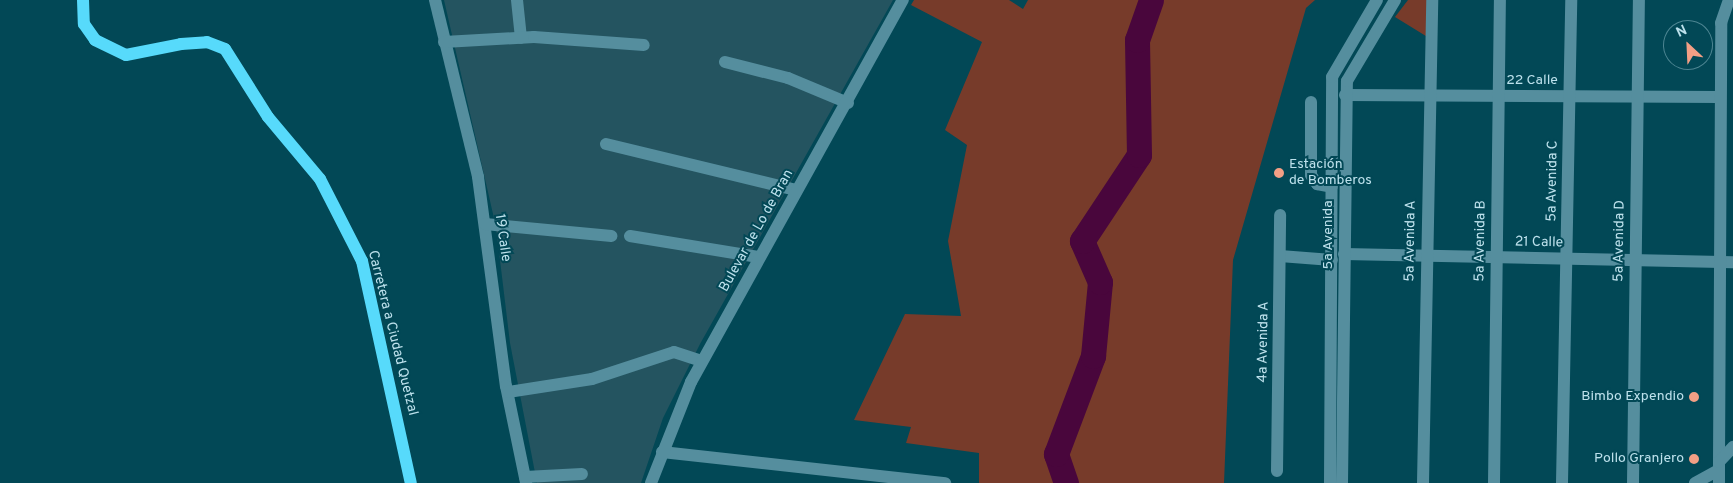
<!DOCTYPE html>
<html>
<head>
<meta charset="utf-8">
<style>
  body { margin:0 }
  #map { position:relative; width:1733px; height:483px; overflow:hidden; background:#024856; font-family:Overpass,sans-serif }
  div>[style] { position:absolute }
  .built>* { inset:0; background:#245460 }
  .green>* { inset:0; background:#773b2a }
  .river>* { height:25px; margin:-12.5px; padding:0 12.5px; transform-origin:12.5px; border-radius:12.5px; background:#49063c }
  .minor>* { height:12px; margin:-6px; padding:0 6px; transform-origin:6px; border-radius:6px; background:#558e9e }
  .major>* { height:12px; margin:-6px; padding:0 6px; transform-origin:6px; border-radius:6px; background:#57dafb }
  .dots>* { width:14px; height:14px; translate:-50% -50%; box-sizing:border-box; border:2px solid #024856; border-radius:50% }
  span { translate:-50% -50%; white-space:nowrap; text-align:center; line-height:1.15; -webkit-text-stroke:4px #024856; paint-order:stroke }
  .street-label { font-size:14px; color:#bde1ec }
  .poi-label { font-size:14px; color:#bde1ec }
  .left { translate:0 -50%; text-align:left }
  .right { translate:-100% -50%; text-align:right }
  .north { position:absolute; left:1663px; top:20px; width:50px; height:50px; box-sizing:border-box; background:#024856; border:1px solid #4d8592; border-radius:50%; rotate:335deg; font-size:14px; font-weight:700; line-height:20px; text-align:center; color:#bde1ec }
  .north::after { content:''; display:block; margin:auto; width:18px; height:22px; background:#f39f85; clip-path:polygon(50% 0,100% 100%,50% 72%,0 100%) }
</style>
</head>
<body>
<div id="map">
  <div class="built">
    <i style="clip-path:polygon(444px 0,893px 0,700px 344px,663px 418px,641px 483px,537px 483px,510px 343px,496px 227px)"></i>
  </div>
  <div class="green">
    <i style="clip-path:polygon(914px 0,1009px 0,1023px 9px,1028px 0,1315px 0,1306px 8px,1233px 260px,1224px 483px,979px 483px,979px 453px,906px 443px,911px 427px,854px 420px,905px 314px,961px 316px,948px 241px,967px 145px,945px 130px,982px 42px,911px 5px)"></i>
    <i style="clip-path:polygon(1408px 0,1434px 0,1434px 41px,1395px 17px)"></i>
  </div>
  <div class="river">
    <i style="left:1066px;top:483px;width:31px;rotate:-109deg"></i>
    <i style="left:1056px;top:454px;width:105px;rotate:-69.3deg"></i>
    <i style="left:1093px;top:356px;width:74px;rotate:-84.6deg"></i>
    <i style="left:1100px;top:282px;width:45px;rotate:-113.7deg"></i>
    <i style="left:1082px;top:241px;width:103px;rotate:-56.5deg"></i>
    <i style="left:1139px;top:155px;width:115px;rotate:-91deg"></i>
    <i style="left:1137px;top:40px;width:42px;rotate:-70.7deg"></i>
  </div>
  <div class="minor">
    <i style="left:435px;top:0;width:182px;rotate:76.3deg"></i>
    <i style="left:478px;top:177px;width:211px;rotate:82.4deg"></i>
    <i style="left:506px;top:386px;width:99px;rotate:78.3deg"></i>
    <i style="left:517px;top:0;width:38px;rotate:84deg"></i>
    <i style="left:444px;top:42px;width:90px;rotate:-3.2deg"></i>
    <i style="left:534px;top:37px;width:110px;rotate:4.2deg"></i>
    <i style="left:725px;top:62px;width:65px;rotate:14.3deg"></i>
    <i style="left:788px;top:78px;width:65px;rotate:22.6deg"></i>
    <i style="left:1345px;top:95px;width:375px;rotate:0.3deg"></i>
    <i style="left:1311px;top:102px;width:73px;rotate:90deg"></i>
    <i style="left:1311px;top:175px;width:11px;rotate:56deg"></i>
    <i style="left:1317px;top:184px;width:15px;rotate:11deg"></i>
    <i style="left:606px;top:144px;width:195px;rotate:13.6deg"></i>
    <i style="left:485px;top:224px;width:127px;rotate:5.4deg"></i>
    <i style="left:630px;top:236px;width:130px;rotate:9.3deg"></i>
    <i style="left:1344px;top:254px;width:389px;rotate:1.2deg"></i>
    <i style="left:1280px;top:256px;width:52px;rotate:4.4deg"></i>
    <i style="left:508px;top:392px;width:85px;rotate:-8.8deg"></i>
    <i style="left:592px;top:379px;width:86px;rotate:-18.2deg"></i>
    <i style="left:674px;top:352px;width:29px;rotate:18deg"></i>
    <i style="left:662px;top:452px;width:285px;rotate:6.3deg"></i>
    <i style="left:1719px;top:462px;width:439px;rotate:-89.7deg"></i>
    <i style="left:1721px;top:23px;width:24px;rotate:-71deg"></i>
    <i style="left:1277px;top:471px;width:256px;rotate:-89.3deg"></i>
    <i style="left:525px;top:477px;width:57px;rotate:-3deg"></i>
    <i style="left:651px;top:483px;width:109px;rotate:-68.4deg"></i>
    <i style="left:691px;top:382px;width:437px;rotate:-61deg"></i>
    <i style="left:1330px;top:483px;width:406px;rotate:-89.7deg"></i>
    <i style="left:1332px;top:77px;width:89px;rotate:-59.7deg"></i>
    <i style="left:1342px;top:483px;width:402px;rotate:-89.3deg"></i>
    <i style="left:1347px;top:81px;width:94px;rotate:-59.3deg"></i>
    <i style="left:1423px;top:483px;width:483px;rotate:-88.9deg"></i>
    <i style="left:1494px;top:483px;width:483px;rotate:-89.3deg"></i>
    <i style="left:1562px;top:483px;width:483px;rotate:-88.9deg"></i>
    <i style="left:1633px;top:483px;width:483px;rotate:-89.3deg"></i>
    <i style="left:1695px;top:483px;width:25px;rotate:-29deg"></i>
    <i style="left:1719px;top:483px;width:21px;rotate:-90deg"></i>
    <i style="left:1719px;top:462px;width:21px;rotate:-47deg"></i>
  </div>
  <div class="major">
    <i style="left:83px;top:0;width:24px;rotate:88deg"></i>
    <i style="left:84px;top:24px;width:19px;rotate:55deg"></i>
    <i style="left:95px;top:40px;width:34px;rotate:26deg"></i>
    <i style="left:126px;top:55px;width:56px;rotate:-11.3deg"></i>
    <i style="left:181px;top:44px;width:26px;rotate:-4deg"></i>
    <i style="left:207px;top:42px;width:19px;rotate:21deg"></i>
    <i style="left:225px;top:49px;width:80px;rotate:57.7deg"></i>
    <i style="left:268px;top:117px;width:81px;rotate:50deg"></i>
    <i style="left:320px;top:179px;width:92px;rotate:62.9deg"></i>
    <i style="left:362px;top:261px;width:227px;rotate:77.6deg"></i>
  </div>
  <div class="dots">
    <i style="left:1279px;top:173px;background:#f39f85"></i>
    <i style="left:1694px;top:397px;background:#f39f85"></i>
    <i style="left:1694px;top:459px;background:#f39f85"></i>
  </div>
  <div class="street-label">
    <span style="left:1532px;top:81px">22 Calle</span>
    <span style="left:1553px;top:181px;rotate:-89deg">5a Avenida C</span>
    <span style="left:757px;top:231px;rotate:-61deg">Bulevar de Lo de Bran</span>
    <span style="left:1329px;top:235px;rotate:-90deg">5a Avenida</span>
    <span style="left:502px;top:238px;rotate:82deg">19 Calle</span>
    <span style="left:1411px;top:241px;rotate:-89deg">5a Avenida A</span>
    <span style="left:1481px;top:241px;rotate:-89deg">5a Avenida B</span>
    <span style="left:1620px;top:241px;rotate:-89deg">5a Avenida D</span>
    <span style="left:1539px;top:243px;rotate:1deg">21 Calle</span>
    <span style="left:392px;top:333px;rotate:76deg">Carretera a Ciudad Quetzal</span>
    <span style="left:1264px;top:342px;rotate:-89deg">4a Avenida A</span>
  </div>
  <div class="poi-label">
    <span class="left" style="left:1289px;top:173px">Estación<br>de Bomberos</span>
    <span class="right" style="left:1684px;top:397px">Bimbo Expendio</span>
    <span class="right" style="left:1684px;top:459px">Pollo Granjero</span>
  </div>
  <div class="north">N</div>
</div>
</body>
</html>
